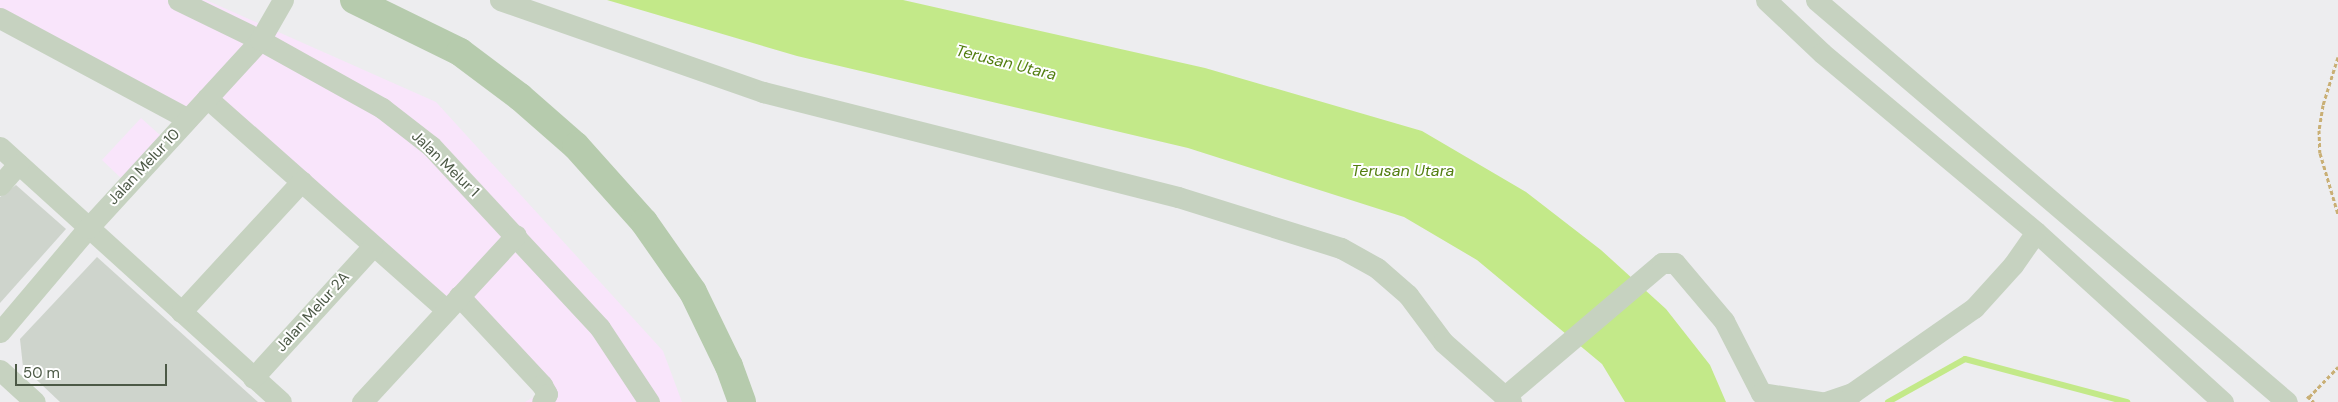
<!DOCTYPE html>
<html>
<head>
<meta charset="utf-8">
<style>
  body { margin:0 }
  #map { position:relative; width:2338px; height:402px; overflow:hidden; background:#ededef; font-family:"DM Sans",sans-serif }
  div>[style] { position:absolute }
  .commercial>* { inset:0; background:#f9e5fb }
  .water>* { inset:0; background:#c3e989 }
  .stream>* { height:6px; margin:-3px; padding:0 3px; transform-origin:3px; border-radius:3px; background:#c3e989 }
  .building>* { inset:0; background:#ced4cc }
  .path>* { height:3px; margin-top:-1.5px; transform-origin:0; background:repeating-linear-gradient(90deg,#c9af75 0 4px,transparent 0 6.5px) }
  .minor>* { height:21px; margin:-10.5px; padding:0 10.5px; transform-origin:10.5px; border-radius:10.5px; background:#c6d2c0 }
  .major>* { height:28px; margin:-14px; padding:0 14px; transform-origin:14px; border-radius:14px; background:#b6cbad }
  span { translate:-50% -50%; white-space:nowrap; text-align:center; line-height:1.15; -webkit-text-stroke:4px #fff; paint-order:stroke }
  .street-label { font-size:15px; color:#4c5946 }
  .water-label { font-size:16px; color:#527e10; font-style:italic }
  .scale { position:absolute; left:15px; top:364px; width:152px; height:22px; box-sizing:border-box; border:2px solid #4c5946; border-top:0; padding-left:6px; font-size:15px; line-height:18px; white-space:nowrap; color:#4c5946; -webkit-text-stroke:4px #fff; paint-order:stroke }
</style>
</head>
<body>
<div id="map">
  <div class="commercial">
    <i style="clip-path:polygon(0 0,206px 0,436px 102px,663px 351px,682px 402px,525px 402px,541px 393px,461px 306px,447px 321px,212px 109px,195px 128px,0 21px)"></i>
    <i style="clip-path:polygon(141px 118px,161px 136px,122px 179px,102px 160px)"></i>
  </div>
  <div class="water">
    <i style="clip-path:polygon(607px 0,903px 0,1205px 68px,1422px 131px,1526px 192px,1601px 250px,1666px 309px,1710px 365px,1726px 402px,1625px 402px,1602px 364px,1477px 260px,1404px 217px,1188px 148px,797px 56px)"></i>
  </div>
  <div class="stream">
    <i style="left:1888px;top:402px;width:88px;rotate:-29.2deg"></i>
    <i style="left:1965px;top:359px;width:168px;rotate:14.9deg"></i>
  </div>
  <div class="building">
    <i style="clip-path:polygon(16px 185px,66px 229px,0 303px,0 197px)"></i>
    <i style="clip-path:polygon(97px 257px,258px 402px,60px 402px,23px 367px,20px 339px)"></i>
  </div>
  <div class="path">
    <i style="left:2338px;top:57px;width:50px;rotate:107.4deg"></i>
    <i style="left:2323px;top:105px;width:25px;rotate:99deg"></i>
    <i style="left:2319px;top:130px;width:23px;rotate:88deg"></i>
    <i style="left:2320px;top:153px;width:64px;rotate:73.6deg"></i>
    <i style="left:2307px;top:396px;width:9px;rotate:41deg"></i>
    <i style="left:2309px;top:397px;width:42px;rotate:-46deg"></i>
  </div>
  <div class="minor">
    <i style="left:178px;top:0;width:91px;rotate:26deg"></i>
    <i style="left:260px;top:40px;width:140px;rotate:29.1deg"></i>
    <i style="left:382px;top:108px;width:62px;rotate:37.8deg"></i>
    <i style="left:431px;top:146px;width:248px;rotate:47.1deg"></i>
    <i style="left:600px;top:328px;width:89px;rotate:56.5deg"></i>
    <i style="left:500px;top:0;width:279px;rotate:19.3deg"></i>
    <i style="left:763px;top:92px;width:428px;rotate:14.2deg"></i>
    <i style="left:1178px;top:197px;width:171px;rotate:17.4deg"></i>
    <i style="left:1341px;top:248px;width:41px;rotate:29.1deg"></i>
    <i style="left:1377px;top:268px;width:41px;rotate:41.1deg"></i>
    <i style="left:1408px;top:295px;width:59px;rotate:53.3deg"></i>
    <i style="left:1443px;top:342px;width:91px;rotate:41.4deg"></i>
    <i style="left:1766px;top:0;width:77px;rotate:43.4deg"></i>
    <i style="left:1822px;top:53px;width:279px;rotate:39.9deg"></i>
    <i style="left:2036px;top:232px;width:253px;rotate:42.3deg"></i>
    <i style="left:1816px;top:0;width:619px;rotate:40.48deg"></i>
    <i style="left:0;top:18px;width:213px;rotate:28.2deg"></i>
    <i style="left:207px;top:98px;width:320px;rotate:41.5deg"></i>
    <i style="left:0;top:147px;width:379px;rotate:42.2deg"></i>
    <i style="left:0;top:185px;width:28px;rotate:-49deg"></i>
    <i style="left:459px;top:296px;width:122px;rotate:47deg"></i>
    <i style="left:542px;top:385px;width:10px;rotate:61deg"></i>
    <i style="left:547px;top:394px;width:9px;rotate:122deg"></i>
    <i style="left:181px;top:312px;width:178px;rotate:-47.3deg"></i>
    <i style="left:0;top:332px;width:136px;rotate:-49.8deg"></i>
    <i style="left:88px;top:228px;width:255px;rotate:-47.5deg"></i>
    <i style="left:260px;top:40px;width:46px;rotate:-60.1deg"></i>
    <i style="left:0;top:370px;width:47px;rotate:42.4deg"></i>
    <i style="left:253px;top:378px;width:178px;rotate:-47.7deg"></i>
    <i style="left:1504px;top:397px;width:207px;rotate:-40.3deg"></i>
    <i style="left:1662px;top:263px;width:13px"></i>
    <i style="left:1675px;top:263px;width:76px;rotate:49.8deg"></i>
    <i style="left:1724px;top:321px;width:81px;rotate:62.8deg"></i>
    <i style="left:1761px;top:393px;width:61px;rotate:8.5deg"></i>
    <i style="left:362px;top:402px;width:227px;rotate:-47.3deg"></i>
    <i style="left:1826px;top:402px;width:28px;rotate:-19deg"></i>
    <i style="left:1852px;top:393px;width:149px;rotate:-34.9deg"></i>
    <i style="left:1974px;top:308px;width:58px;rotate:-47.8deg"></i>
    <i style="left:2013px;top:265px;width:40px;rotate:-55.1deg"></i>
  </div>
  <div class="major">
    <i style="left:354px;top:0;width:118px;rotate:26.1deg"></i>
    <i style="left:460px;top:52px;width:75px;rotate:36.9deg"></i>
    <i style="left:520px;top:97px;width:74px;rotate:41.2deg"></i>
    <i style="left:576px;top:146px;width:102px;rotate:48.2deg"></i>
    <i style="left:644px;top:222px;width:85px;rotate:55deg"></i>
    <i style="left:693px;top:292px;width:82px;rotate:64.1deg"></i>
    <i style="left:729px;top:366px;width:38px;rotate:70deg"></i>
  </div>
  <div class="street-label">
    <span style="left:445px;top:164px;rotate:44deg">Jalan Melur 1</span>
    <span style="left:144px;top:167px;rotate:-47deg">Jalan Melur 10</span>
    <span style="left:313px;top:312px;rotate:-48deg">Jalan Melur 2A</span>
  </div>
  <div class="water-label">
    <span style="left:1006px;top:63px;rotate:14deg">Terusan Utara</span>
    <span style="left:1403px;top:171px">Terusan Utara</span>
  </div>
  <div class="scale">50 m</div>
</div>
</body>
</html>
